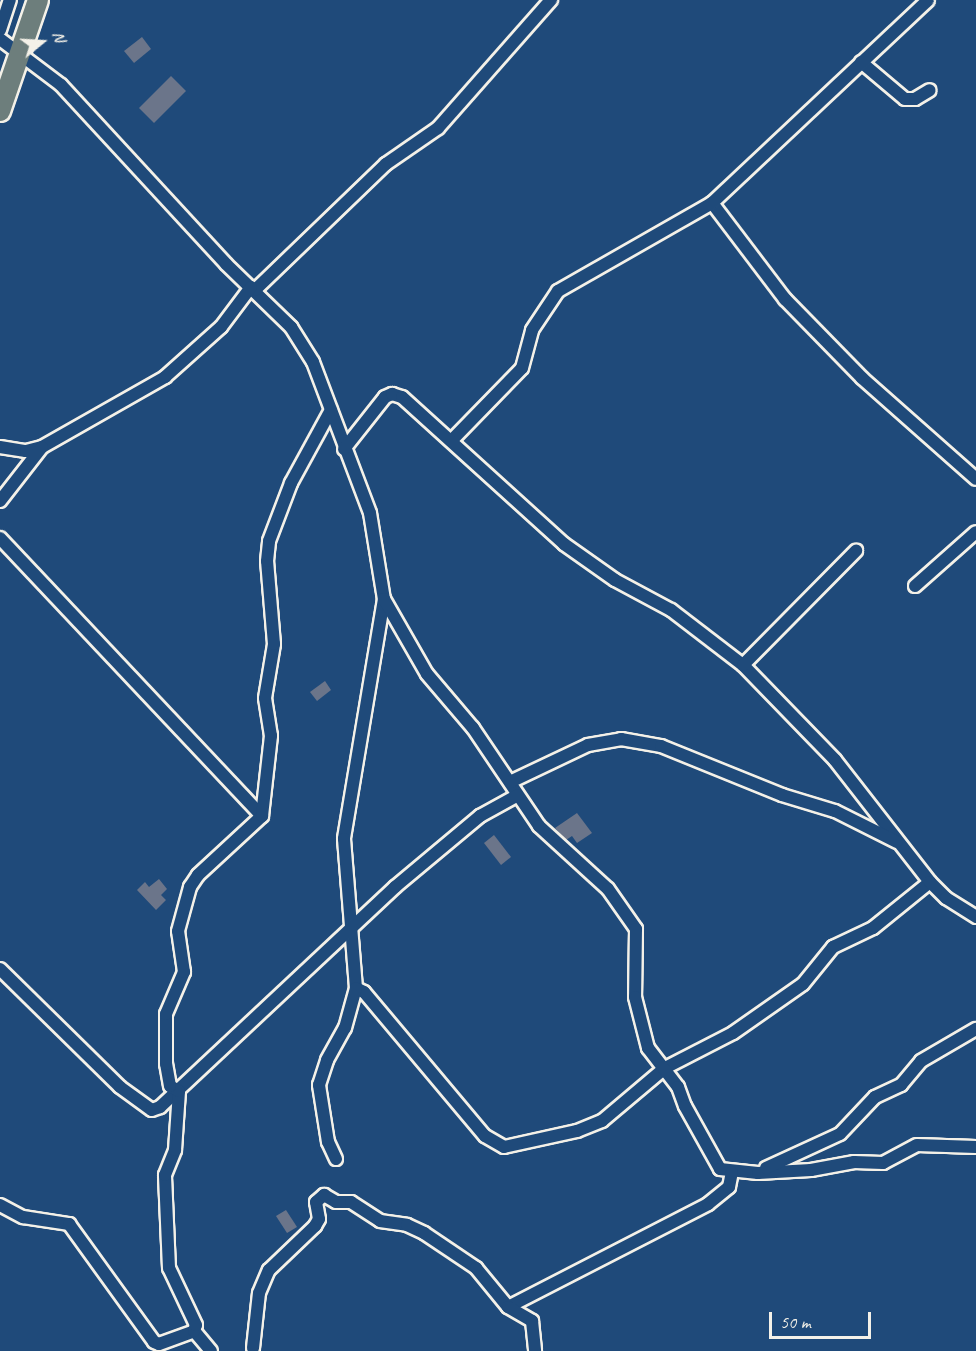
<!DOCTYPE html>
<html>
<head>
<meta charset="utf-8">
<style>
  body { margin:0 }
  #map { position:relative; width:976px; height:1351px; overflow:hidden; background:#1f4a7a; font-family:Caveat,sans-serif }
  div>[style] { position:absolute }
  .building>* { inset:0; background:#6b758a }
  .roads { filter:drop-shadow(2px 0 #f4f1e8) drop-shadow(-2px 0 #f4f1e8) drop-shadow(0 2px #f4f1e8) drop-shadow(0 -2px #f4f1e8) }
  .minor>* { height:12px; margin:-6px; padding:0 6px; transform-origin:6px; border-radius:6px; background:#1f4a7a }
  .trunk>* { height:20px; margin:-10px; padding:0 10px; transform-origin:10px; border-radius:10px; background:#6d7e7c }
  span { translate:-50% -50%; white-space:nowrap; text-align:center; line-height:1.15; -webkit-text-stroke:6px #1f4a7a; paint-order:stroke }
  .north { position:absolute; left:12px; top:12px; width:60px; height:60px; -webkit-text-stroke:4px #1f4a7a; paint-order:stroke; rotate:72deg; font-size:16px; font-weight:700; line-height:24px; text-align:center; color:#f4f1e8 }
  .north::after { content:''; display:block; margin:auto; width:21px; height:27px; background:#f4f1e8; clip-path:polygon(50% 0,100% 100%,50% 72%,0 100%) }
  .scale { position:absolute; left:769px; top:1312px; width:102px; height:27px; box-sizing:border-box; border:3px solid #f4f1e8; border-top:0; padding-left:8px; font-size:18px; line-height:21px; white-space:nowrap; color:#f4f1e8; -webkit-text-stroke:4px #1f4a7a; paint-order:stroke }
</style>
</head>
<body>
<div id="map">
  <div class="building">
    <i style="clip-path:polygon(142px 37px,151px 49px,134px 63px,124px 51px)"></i>
    <i style="clip-path:polygon(171px 76px,186px 91px,154px 123px,139px 108px)"></i>
    <i style="clip-path:polygon(325px 681px,331px 690px,317px 701px,310px 692px)"></i>
    <i style="clip-path:polygon(577px 813px,592px 833px,577px 843px,572px 836px,566px 840px,555px 828px)"></i>
    <i style="clip-path:polygon(494px 835px,511px 857px,501px 865px,484px 843px)"></i>
    <i style="clip-path:polygon(159px 879px,167px 889px,161px 895px,166px 900px,156px 910px,137px 890px,145px 882px,149px 887px)"></i>
    <i style="clip-path:polygon(286px 1210px,297px 1227px,287px 1233px,276px 1216px)"></i>
  </div>
  <div class="roads">
    <div class="minor">
      <i style="left:0;top:30px;width:32px;rotate:-72deg"></i>
      <i style="left:0;top:39px;width:76px;rotate:37deg"></i>
      <i style="left:61px;top:85px;width:243px;rotate:47.3deg"></i>
      <i style="left:226px;top:264px;width:91px;rotate:44.1deg"></i>
      <i style="left:291px;top:327px;width:41px;rotate:57.8deg"></i>
      <i style="left:313px;top:362px;width:161px;rotate:69.3deg"></i>
      <i style="left:370px;top:513px;width:87px;rotate:80.8deg"></i>
      <i style="left:384px;top:599px;width:243px;rotate:99.5deg"></i>
      <i style="left:344px;top:839px;width:149px;rotate:85.4deg"></i>
      <i style="left:356px;top:988px;width:9px;rotate:27deg"></i>
      <i style="left:364px;top:992px;width:188px;rotate:50deg"></i>
      <i style="left:485px;top:1136px;width:22px;rotate:30deg"></i>
      <i style="left:504px;top:1147px;width:75px;rotate:-12.4deg"></i>
      <i style="left:577px;top:1131px;width:27px;rotate:-22deg"></i>
      <i style="left:602px;top:1121px;width:82px;rotate:-40.1deg"></i>
      <i style="left:665px;top:1068px;width:76px;rotate:-27.2deg"></i>
      <i style="left:733px;top:1033px;width:85px;rotate:-35deg"></i>
      <i style="left:803px;top:984px;width:48px;rotate:-51deg"></i>
      <i style="left:833px;top:947px;width:44px;rotate:-25.4deg"></i>
      <i style="left:873px;top:928px;width:73px;rotate:-38.9deg"></i>
      <i style="left:861px;top:62px;width:57px;rotate:40.1deg"></i>
      <i style="left:905px;top:99px;width:10px"></i>
      <i style="left:915px;top:99px;width:17px;rotate:-31deg"></i>
      <i style="left:712px;top:203px;width:121px;rotate:52.8deg"></i>
      <i style="left:785px;top:299px;width:110px;rotate:45.7deg"></i>
      <i style="left:862px;top:378px;width:152px;rotate:41.5deg"></i>
      <i style="left:255px;top:290px;width:182px;rotate:-43.9deg"></i>
      <i style="left:386px;top:164px;width:63px;rotate:-34.7deg"></i>
      <i style="left:438px;top:128px;width:171px;rotate:-48.6deg"></i>
      <i style="left:452px;top:440px;width:100px;rotate:-45.8deg"></i>
      <i style="left:522px;top:368px;width:39px;rotate:-75deg"></i>
      <i style="left:532px;top:330px;width:47px;rotate:-56.3deg"></i>
      <i style="left:558px;top:291px;width:177px;rotate:-29.7deg"></i>
      <i style="left:712px;top:203px;width:296px;rotate:-43.2deg"></i>
      <i style="left:0;top:447px;width:26px;rotate:9deg"></i>
      <i style="left:26px;top:451px;width:16px;rotate:-14deg"></i>
      <i style="left:42px;top:447px;width:142px;rotate:-29.6deg"></i>
      <i style="left:165px;top:377px;width:75px;rotate:-41.8deg"></i>
      <i style="left:221px;top:327px;width:50px;rotate:-53.1deg"></i>
      <i style="left:344px;top:449px;width:66px;rotate:-51.7deg"></i>
      <i style="left:385px;top:397px;width:8px;rotate:-23deg"></i>
      <i style="left:392px;top:394px;width:10px;rotate:17deg"></i>
      <i style="left:402px;top:397px;width:219px;rotate:42.2deg"></i>
      <i style="left:564px;top:544px;width:62px;rotate:35.2deg"></i>
      <i style="left:615px;top:580px;width:64px;rotate:28.2deg"></i>
      <i style="left:671px;top:610px;width:91px;rotate:37.4deg"></i>
      <i style="left:743px;top:665px;width:132px;rotate:45.9deg"></i>
      <i style="left:835px;top:760px;width:155px;rotate:52.1deg"></i>
      <i style="left:930px;top:882px;width:23px;rotate:45deg"></i>
      <i style="left:946px;top:898px;width:36px;rotate:32deg"></i>
      <i style="left:0;top:501px;width:68px;rotate:-52.1deg"></i>
      <i style="left:0;top:538px;width:382px;rotate:46.7deg"></i>
      <i style="left:915px;top:586px;width:81px;rotate:-41.5deg"></i>
      <i style="left:384px;top:599px;width:86px;rotate:60.2deg"></i>
      <i style="left:427px;top:674px;width:71px;rotate:49.6deg"></i>
      <i style="left:473px;top:728px;width:118px;rotate:56deg"></i>
      <i style="left:539px;top:826px;width:93px;rotate:42.4deg"></i>
      <i style="left:608px;top:889px;width:49px;rotate:55deg"></i>
      <i style="left:636px;top:929px;width:68px;rotate:90.8deg"></i>
      <i style="left:635px;top:997px;width:53px;rotate:75.7deg"></i>
      <i style="left:648px;top:1048px;width:49px;rotate:52.4deg"></i>
      <i style="left:678px;top:1087px;width:20px;rotate:70deg"></i>
      <i style="left:685px;top:1106px;width:72px;rotate:60.9deg"></i>
      <i style="left:720px;top:1169px;width:38px;rotate:6deg"></i>
      <i style="left:758px;top:1173px;width:53px;rotate:-3.2deg"></i>
      <i style="left:811px;top:1170px;width:44px;rotate:-10.5deg"></i>
      <i style="left:854px;top:1162px;width:29px;rotate:2deg"></i>
      <i style="left:883px;top:1163px;width:38px;rotate:-28deg"></i>
      <i style="left:917px;top:1145px;width:59px;rotate:1.9deg"></i>
      <i style="left:743px;top:665px;width:161px;rotate:-45.3deg"></i>
      <i style="left:510px;top:782px;width:86px;rotate:-25.4deg"></i>
      <i style="left:588px;top:745px;width:34px;rotate:-10deg"></i>
      <i style="left:621px;top:739px;width:41px;rotate:9.9deg"></i>
      <i style="left:661px;top:746px;width:131px;rotate:22deg"></i>
      <i style="left:782px;top:795px;width:55px;rotate:16.8deg"></i>
      <i style="left:835px;top:811px;width:69px;rotate:26.6deg"></i>
      <i style="left:0;top:969px;width:168px;rotate:44.5deg"></i>
      <i style="left:120px;top:1087px;width:39px;rotate:36deg"></i>
      <i style="left:152px;top:1110px;width:9px;rotate:-21deg"></i>
      <i style="left:160px;top:1107px;width:322px;rotate:-43.1deg"></i>
      <i style="left:395px;top:887px;width:111px;rotate:-39.9deg"></i>
      <i style="left:480px;top:816px;width:43px;rotate:-28.9deg"></i>
      <i style="left:336px;top:1159px;width:19px;rotate:-115deg"></i>
      <i style="left:328px;top:1142px;width:58px;rotate:-99deg"></i>
      <i style="left:319px;top:1085px;width:26px;rotate:-72deg"></i>
      <i style="left:327px;top:1060px;width:37px;rotate:-61deg"></i>
      <i style="left:345px;top:1028px;width:41px;rotate:-74.6deg"></i>
      <i style="left:766px;top:1168px;width:81px;rotate:-24.7deg"></i>
      <i style="left:840px;top:1134px;width:51px;rotate:-46.6deg"></i>
      <i style="left:875px;top:1097px;width:29px;rotate:-25deg"></i>
      <i style="left:901px;top:1085px;width:31px;rotate:-50deg"></i>
      <i style="left:921px;top:1061px;width:64px;rotate:-30.2deg"></i>
      <i style="left:0;top:1205px;width:26px;rotate:28deg"></i>
      <i style="left:23px;top:1217px;width:47px;rotate:8.7deg"></i>
      <i style="left:69px;top:1224px;width:145px;rotate:54.2deg"></i>
      <i style="left:154px;top:1342px;width:5px;rotate:22deg"></i>
      <i style="left:159px;top:1344px;width:37px;rotate:-20deg"></i>
      <i style="left:508px;top:1307px;width:225px;rotate:-27.2deg"></i>
      <i style="left:708px;top:1204px;width:27px;rotate:-39deg"></i>
      <i style="left:729px;top:1187px;width:15px;rotate:-79deg"></i>
      <i style="left:253px;top:1348px;width:55px;rotate:-83.8deg"></i>
      <i style="left:259px;top:1293px;width:25px;rotate:-67deg"></i>
      <i style="left:269px;top:1270px;width:64px;rotate:-43.7deg"></i>
      <i style="left:315px;top:1226px;width:8px;rotate:-60deg"></i>
      <i style="left:319px;top:1219px;width:17px;rotate:-100deg"></i>
      <i style="left:316px;top:1202px;width:11px;rotate:-41deg"></i>
      <i style="left:324px;top:1195px;width:14px;rotate:30deg"></i>
      <i style="left:336px;top:1202px;width:15px"></i>
      <i style="left:351px;top:1202px;width:35px;rotate:33deg"></i>
      <i style="left:380px;top:1221px;width:27px;rotate:8deg"></i>
      <i style="left:407px;top:1225px;width:19px;rotate:25deg"></i>
      <i style="left:424px;top:1233px;width:63px;rotate:33.9deg"></i>
      <i style="left:476px;top:1268px;width:50px;rotate:50.6deg"></i>
      <i style="left:508px;top:1307px;width:28px;rotate:30deg"></i>
      <i style="left:532px;top:1321px;width:30px;rotate:84deg"></i>
      <i style="left:211px;top:1351px;width:26px;rotate:-130deg"></i>
      <i style="left:194px;top:1331px;width:6px;rotate:-72deg"></i>
      <i style="left:196px;top:1325px;width:63px;rotate:-115.3deg"></i>
      <i style="left:169px;top:1268px;width:93px;rotate:-92.5deg"></i>
      <i style="left:165px;top:1175px;width:27px;rotate:-68deg"></i>
      <i style="left:175px;top:1150px;width:59px;rotate:-86.1deg"></i>
      <i style="left:179px;top:1091px;width:10px;rotate:-151deg"></i>
      <i style="left:170px;top:1086px;width:22px;rotate:-100deg"></i>
      <i style="left:166px;top:1064px;width:50px;rotate:-90deg"></i>
      <i style="left:166px;top:1014px;width:46px;rotate:-66.8deg"></i>
      <i style="left:184px;top:972px;width:41px;rotate:-98.3deg"></i>
      <i style="left:178px;top:931px;width:46px;rotate:-74.7deg"></i>
      <i style="left:190px;top:887px;width:14px;rotate:-56deg"></i>
      <i style="left:198px;top:875px;width:87px;rotate:-42.7deg"></i>
      <i style="left:262px;top:816px;width:81px;rotate:-83.6deg"></i>
      <i style="left:271px;top:736px;width:38px;rotate:-99deg"></i>
      <i style="left:265px;top:698px;width:55px;rotate:-80.5deg"></i>
      <i style="left:274px;top:644px;width:83px;rotate:-94.8deg"></i>
      <i style="left:267px;top:561px;width:20px;rotate:-84deg"></i>
      <i style="left:269px;top:541px;width:62px;rotate:-69.2deg"></i>
      <i style="left:291px;top:483px;width:83px;rotate:-61.3deg"></i>
    </div>
    <div class="trunk">
      <i style="left:0;top:111px;width:117px;rotate:-71.1deg"></i>
    </div>
  </div>
  <div class="north">N</div>
  <div class="scale">50 m</div>
</div>
</body>
</html>
